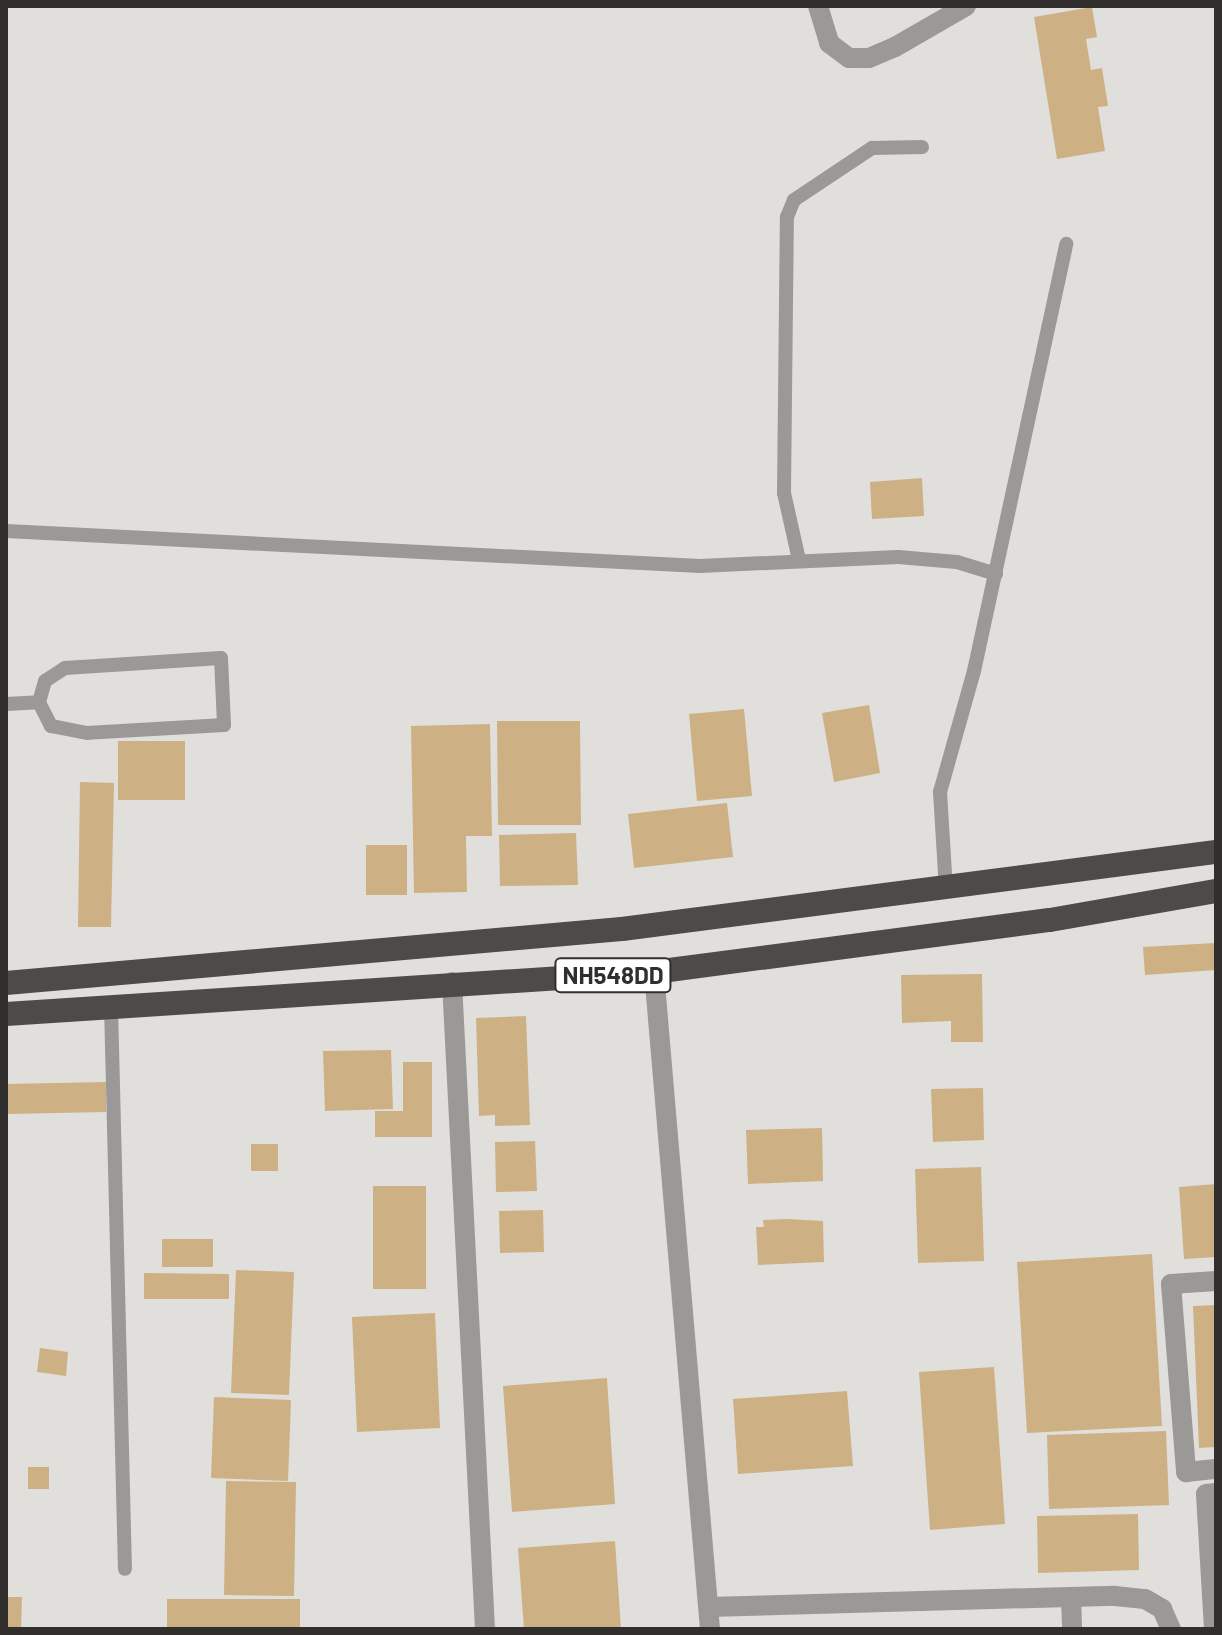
<!DOCTYPE html>
<html>
<head>
<meta charset="utf-8">
<style>
  body { margin:0 }
  #map { position:relative; width:1222px; height:1635px; overflow:hidden; background:#e1dfdb; font-family:Barlow,sans-serif }
  div>[style] { position:absolute }
  .building>* { inset:0; background:#cdb185 }
  .lane>* { height:14px; margin:-7px; padding:0 7px; transform-origin:7px; border-radius:7px; background:#9a9998 }
  .street>* { height:20px; margin:-10px; padding:0 10px; transform-origin:10px; border-radius:10px; background:#9a9998 }
  .highway>* { height:24px; margin:-12px; padding:0 12px; transform-origin:12px; border-radius:12px; background:#4d4b48 }
  span { translate:-50% -50%; white-space:nowrap; text-align:center; line-height:1.15; -webkit-text-stroke:8px #fff; paint-order:stroke }
  .shield-label span { padding:2px 6px; background:#fff; border:2px solid; border-radius:6px; -webkit-text-stroke-width:0 }
  .shield-label { font-size:24px; color:#302f2e; font-weight:700 }
  .frame { position:absolute; inset:0; border:8px solid #302f2e; pointer-events:none }
</style>
</head>
<body>
<div id="map">
  <div class="building">
    <i style="clip-path:polygon(1092px 7px,1097px 37px,1086px 39px,1091px 70px,1102px 68px,1108px 106px,1098px 107px,1105px 151px,1057px 159px,1034px 17px)"></i>
    <i style="clip-path:polygon(922px 478px,924px 516px,872px 519px,870px 482px)"></i>
    <i style="clip-path:polygon(869px 705px,880px 773px,834px 782px,822px 713px)"></i>
    <i style="clip-path:polygon(744px 709px,752px 796px,697px 801px,689px 714px)"></i>
    <i style="clip-path:polygon(497px 721px,580px 721px,581px 825px,498px 825px)"></i>
    <i style="clip-path:polygon(490px 724px,492px 836px,466px 836px,467px 892px,414px 893px,411px 726px)"></i>
    <i style="clip-path:polygon(118px 741px,185px 741px,185px 800px,118px 800px)"></i>
    <i style="clip-path:polygon(80px 782px,114px 783px,111px 927px,78px 927px)"></i>
    <i style="clip-path:polygon(727px 803px,733px 857px,634px 868px,628px 814px)"></i>
    <i style="clip-path:polygon(576px 833px,578px 885px,500px 886px,499px 835px)"></i>
    <i style="clip-path:polygon(366px 845px,407px 845px,407px 895px,366px 895px)"></i>
    <i style="clip-path:polygon(1215px 943px,1216px 970px,1145px 975px,1143px 947px)"></i>
    <i style="clip-path:polygon(982px 974px,983px 1042px,951px 1042px,951px 1021px,902px 1023px,901px 975px)"></i>
    <i style="clip-path:polygon(526px 1016px,530px 1125px,495px 1126px,495px 1115px,479px 1116px,476px 1018px)"></i>
    <i style="clip-path:polygon(391px 1050px,393px 1109px,325px 1111px,323px 1051px)"></i>
    <i style="clip-path:polygon(403px 1062px,432px 1062px,432px 1137px,375px 1137px,375px 1111px,403px 1111px)"></i>
    <i style="clip-path:polygon(106px 1082px,106px 1112px,6px 1114px,6px 1084px)"></i>
    <i style="clip-path:polygon(983px 1088px,984px 1140px,933px 1142px,931px 1089px)"></i>
    <i style="clip-path:polygon(822px 1128px,823px 1181px,748px 1184px,746px 1130px)"></i>
    <i style="clip-path:polygon(535px 1141px,537px 1191px,496px 1192px,495px 1142px)"></i>
    <i style="clip-path:polygon(251px 1144px,278px 1144px,278px 1171px,251px 1171px)"></i>
    <i style="clip-path:polygon(981px 1167px,984px 1261px,918px 1263px,915px 1169px)"></i>
    <i style="clip-path:polygon(1216px 1184px,1216px 1257px,1184px 1259px,1179px 1187px)"></i>
    <i style="clip-path:polygon(373px 1186px,426px 1186px,426px 1289px,373px 1289px)"></i>
    <i style="clip-path:polygon(543px 1210px,544px 1252px,500px 1253px,499px 1211px)"></i>
    <i style="clip-path:polygon(787px 1219px,823px 1221px,824px 1262px,758px 1265px,756px 1227px,764px 1227px,763px 1220px)"></i>
    <i style="clip-path:polygon(162px 1239px,213px 1239px,213px 1267px,162px 1267px)"></i>
    <i style="clip-path:polygon(1152px 1254px,1162px 1426px,1027px 1433px,1017px 1262px)"></i>
    <i style="clip-path:polygon(236px 1270px,294px 1272px,289px 1395px,231px 1393px)"></i>
    <i style="clip-path:polygon(144px 1273px,229px 1274px,229px 1299px,144px 1299px)"></i>
    <i style="clip-path:polygon(1216px 1305px,1216px 1447px,1199px 1448px,1193px 1306px)"></i>
    <i style="clip-path:polygon(435px 1313px,440px 1428px,357px 1432px,352px 1317px)"></i>
    <i style="clip-path:polygon(40px 1348px,68px 1352px,66px 1376px,37px 1372px)"></i>
    <i style="clip-path:polygon(994px 1367px,1005px 1524px,930px 1530px,919px 1372px)"></i>
    <i style="clip-path:polygon(607px 1378px,615px 1504px,512px 1512px,503px 1386px)"></i>
    <i style="clip-path:polygon(847px 1391px,853px 1466px,738px 1474px,733px 1399px)"></i>
    <i style="clip-path:polygon(214px 1397px,291px 1400px,288px 1481px,211px 1478px)"></i>
    <i style="clip-path:polygon(1166px 1431px,1169px 1505px,1049px 1509px,1047px 1435px)"></i>
    <i style="clip-path:polygon(28px 1467px,49px 1467px,49px 1489px,28px 1489px)"></i>
    <i style="clip-path:polygon(226px 1481px,296px 1482px,294px 1596px,224px 1595px)"></i>
    <i style="clip-path:polygon(1138px 1514px,1139px 1570px,1038px 1573px,1037px 1516px)"></i>
    <i style="clip-path:polygon(615px 1541px,621px 1629px,524px 1629px,518px 1548px)"></i>
    <i style="clip-path:polygon(6px 1597px,22px 1597px,21px 1629px,6px 1629px)"></i>
    <i style="clip-path:polygon(167px 1599px,300px 1599px,300px 1629px,167px 1629px)"></i>
  </div>
  <div class="lane">
    <i style="left:6px;top:531px;width:695px;rotate:2.89deg"></i>
    <i style="left:700px;top:566px;width:198px;rotate:-2.6deg"></i>
    <i style="left:898px;top:557px;width:59px;rotate:4.8deg"></i>
    <i style="left:957px;top:562px;width:41px;rotate:17.1deg"></i>
    <i style="left:799px;top:560px;width:69px;rotate:-102.6deg"></i>
    <i style="left:784px;top:493px;width:276px;rotate:-89.4deg"></i>
    <i style="left:787px;top:217px;width:18px;rotate:-68deg"></i>
    <i style="left:794px;top:200px;width:94px;rotate:-33.7deg"></i>
    <i style="left:872px;top:148px;width:50px;rotate:-1.1deg"></i>
    <i style="left:221px;top:658px;width:67px;rotate:87.4deg"></i>
    <i style="left:224px;top:725px;width:137px;rotate:176.7deg"></i>
    <i style="left:87px;top:733px;width:37px;rotate:-169deg"></i>
    <i style="left:51px;top:726px;width:27px;rotate:-117deg"></i>
    <i style="left:39px;top:702px;width:22px;rotate:-74deg"></i>
    <i style="left:45px;top:681px;width:24px;rotate:-33deg"></i>
    <i style="left:65px;top:668px;width:156px;rotate:-3.7deg"></i>
    <i style="left:6px;top:704px;width:33px;rotate:-3deg"></i>
    <i style="left:946px;top:890px;width:98px;rotate:-93.5deg"></i>
    <i style="left:940px;top:792px;width:126px;rotate:-74.3deg"></i>
    <i style="left:974px;top:671px;width:437px;rotate:-77.8deg"></i>
    <i style="left:111px;top:1006px;width:563px;rotate:88.58deg"></i>
  </div>
  <div class="street">
    <i style="left:818px;top:6px;width:39px;rotate:73deg"></i>
    <i style="left:829px;top:43px;width:25px;rotate:37deg"></i>
    <i style="left:849px;top:58px;width:20px"></i>
    <i style="left:869px;top:58px;width:28px;rotate:-23deg"></i>
    <i style="left:895px;top:47px;width:82px;rotate:-30deg"></i>
    <i style="left:654px;top:972px;width:659px;rotate:85.13deg"></i>
    <i style="left:452px;top:982px;width:648px;rotate:87.08deg"></i>
    <i style="left:1216px;top:1281px;width:45px;rotate:176.2deg"></i>
    <i style="left:1171px;top:1284px;width:189px;rotate:85.4deg"></i>
    <i style="left:1186px;top:1472px;width:30px;rotate:-6deg"></i>
    <i style="left:1071px;top:1597px;width:32px;rotate:88deg"></i>
    <i style="left:709px;top:1607px;width:406px;rotate:-1.6deg"></i>
    <i style="left:1115px;top:1596px;width:30px;rotate:6deg"></i>
    <i style="left:1145px;top:1599px;width:20px;rotate:30deg"></i>
    <i style="left:1162px;top:1609px;width:22px;rotate:66deg"></i>
    <i style="left:1214px;top:1629px;width:135px;rotate:-93.4deg"></i>
    <i style="left:1206px;top:1494px;width:10px;rotate:-6deg"></i>
  </div>
  <div class="highway">
    <i style="left:6px;top:983px;width:618px;rotate:-5.01deg"></i>
    <i style="left:622px;top:929px;width:599px;rotate:-7.39deg"></i>
    <i style="left:6px;top:1014px;width:649px;rotate:-3.71deg"></i>
    <i style="left:654px;top:972px;width:399px;rotate:-7.5deg"></i>
    <i style="left:1050px;top:920px;width:169px;rotate:-9.9deg"></i>
  </div>
  <div class="shield-label">
    <span style="left:613px;top:975px">NH548DD</span>
  </div>
  <div class="frame"></div>
</div>
</body>
</html>
